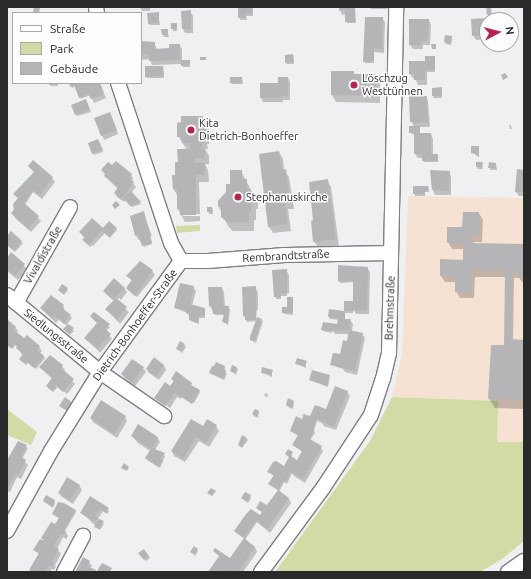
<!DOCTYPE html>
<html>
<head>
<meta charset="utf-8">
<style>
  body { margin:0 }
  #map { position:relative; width:531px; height:579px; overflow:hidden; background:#eff0f1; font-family:Ubuntu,sans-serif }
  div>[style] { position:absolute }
  .education>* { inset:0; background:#f6e2d3 }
  .green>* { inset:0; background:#d1dba5 }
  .shadow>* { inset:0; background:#0003 }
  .building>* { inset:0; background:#b5b5b7 }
  .roads { filter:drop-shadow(1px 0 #7f7f81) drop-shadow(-1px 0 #7f7f81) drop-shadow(0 1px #7f7f81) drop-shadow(0 -1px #7f7f81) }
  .minor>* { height:14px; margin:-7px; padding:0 7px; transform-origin:7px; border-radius:7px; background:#fff }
  .dots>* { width:11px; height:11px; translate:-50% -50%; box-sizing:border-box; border:2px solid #fcfdfe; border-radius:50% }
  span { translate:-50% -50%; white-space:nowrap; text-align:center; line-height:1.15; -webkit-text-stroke:3px #fcfdfe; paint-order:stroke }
  .poi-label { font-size:11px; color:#292a2a }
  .left { translate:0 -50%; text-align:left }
  .street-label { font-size:11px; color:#292a2a }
  .frame { position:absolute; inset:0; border:8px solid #292a2a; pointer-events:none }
  .legend { position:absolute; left:12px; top:12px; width:130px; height:72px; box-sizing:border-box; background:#fcfdfe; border:1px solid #a8a9a9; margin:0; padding:5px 7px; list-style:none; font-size:12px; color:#292a2a }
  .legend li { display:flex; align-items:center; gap:8px; height:20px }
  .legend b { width:20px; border:1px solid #a8a9a9 }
  .north { position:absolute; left:479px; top:12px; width:40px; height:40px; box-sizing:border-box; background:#fcfdfe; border:1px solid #a8a9a9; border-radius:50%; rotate:83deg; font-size:11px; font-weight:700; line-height:16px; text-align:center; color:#292a2a }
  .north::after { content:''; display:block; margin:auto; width:14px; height:18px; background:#b6254d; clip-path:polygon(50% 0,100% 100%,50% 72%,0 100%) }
</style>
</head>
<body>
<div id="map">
  <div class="education">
    <i style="clip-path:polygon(408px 196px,524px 198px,524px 442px,497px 442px,497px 401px,392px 397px,402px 355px)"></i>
  </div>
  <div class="green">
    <i style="clip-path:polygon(200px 225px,200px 231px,177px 233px,176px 226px)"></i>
    <i style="clip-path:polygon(392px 397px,498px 401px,497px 442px,524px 442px,524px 541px,502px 559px,480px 572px,275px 572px,370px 441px)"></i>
    <i style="clip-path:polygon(7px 409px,37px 432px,31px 445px,7px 435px)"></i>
  </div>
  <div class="shadow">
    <i style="clip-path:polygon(140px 7px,150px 7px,150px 11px,142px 11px)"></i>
    <i style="clip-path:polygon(239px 7px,253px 7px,253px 16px,246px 16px,247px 20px,240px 20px)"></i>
    <i style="clip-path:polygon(339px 7px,355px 7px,356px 23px,347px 23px,346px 14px,342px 15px)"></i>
    <i style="clip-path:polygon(370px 7px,387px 7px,387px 9px,371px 9px)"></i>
    <i style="clip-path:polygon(414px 7px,423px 7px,423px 8px,415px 8px)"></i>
    <i style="clip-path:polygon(487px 7px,491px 7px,492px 17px,488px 15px)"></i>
    <i style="clip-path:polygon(190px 11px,193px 16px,193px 33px,185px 33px,183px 29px)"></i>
    <i style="clip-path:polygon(158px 13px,160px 25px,150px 25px,149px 23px)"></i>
    <i style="clip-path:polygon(382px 18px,385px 22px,384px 53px,374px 52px,374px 63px,365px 63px,364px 61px)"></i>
    <i style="clip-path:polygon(486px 19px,487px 39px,476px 40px,473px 35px)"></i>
    <i style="clip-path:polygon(429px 20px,431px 25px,430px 45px,423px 45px,423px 49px,413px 49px,410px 45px)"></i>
    <i style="clip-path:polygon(172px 24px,176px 24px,177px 31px,173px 31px)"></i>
    <i style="clip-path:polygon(162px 30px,167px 30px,169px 37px,164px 37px)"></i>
    <i style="clip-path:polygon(452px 37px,451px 45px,446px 44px,445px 42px)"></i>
    <i style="clip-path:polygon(141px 42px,154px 43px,157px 49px,170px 49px,179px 45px,182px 49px,182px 61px,190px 63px,190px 67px,183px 67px,182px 64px,152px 65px,150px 59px,141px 60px)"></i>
    <i style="clip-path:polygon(293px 55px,294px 64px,287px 64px,286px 63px)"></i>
    <i style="clip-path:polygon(434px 57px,435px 72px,427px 72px,427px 85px,418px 85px,415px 78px,413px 78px,410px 74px,410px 62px,424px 62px)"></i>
    <i style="clip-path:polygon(163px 67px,164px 78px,147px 78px,146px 77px)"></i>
    <i style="clip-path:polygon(353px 72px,355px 75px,376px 75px,380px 82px,380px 103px,336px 102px,332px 95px)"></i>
    <i style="clip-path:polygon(242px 78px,243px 84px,232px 84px,231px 82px)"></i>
    <i style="clip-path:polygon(288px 78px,290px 82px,290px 100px,283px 100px,283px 102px,263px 102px,261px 97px)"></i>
    <i style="clip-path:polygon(50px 83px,58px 83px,58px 86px,51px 86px)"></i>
    <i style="clip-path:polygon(70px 83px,100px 83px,106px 98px,94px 103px,90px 95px,81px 99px,76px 86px,72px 88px)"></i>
    <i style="clip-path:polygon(442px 88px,442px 98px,434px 98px,433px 96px)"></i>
    <i style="clip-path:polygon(410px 97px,426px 97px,428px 101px,430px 127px,419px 127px,420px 134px,431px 134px,433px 139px,433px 155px,438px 155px,438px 162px,424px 162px,423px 158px,418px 158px,415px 154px,415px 135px,410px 133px,414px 127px,410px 118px)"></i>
    <i style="clip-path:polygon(87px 102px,91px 112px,77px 116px,76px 115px)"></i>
    <i style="clip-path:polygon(203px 117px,209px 128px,209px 144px,207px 144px,208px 149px,205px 149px,209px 156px,209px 164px,205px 164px,208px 170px,209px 182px,199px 182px,200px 214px,183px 214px,183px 216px,200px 216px,200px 221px,185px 222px,178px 209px,177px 195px,173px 188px,179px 163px,187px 150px,178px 136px)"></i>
    <i style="clip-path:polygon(112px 118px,118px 134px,104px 140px,102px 135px)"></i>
    <i style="clip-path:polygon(509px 125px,511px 125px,512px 129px,510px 129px)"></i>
    <i style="clip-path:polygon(99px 142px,103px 152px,94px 155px,93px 153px)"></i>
    <i style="clip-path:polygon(479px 147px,479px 157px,478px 157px,472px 152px)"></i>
    <i style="clip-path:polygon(279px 152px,283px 159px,284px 170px,289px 177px,294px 209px,288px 209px,291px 231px,273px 233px,269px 227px)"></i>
    <i style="clip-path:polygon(482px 163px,483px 169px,478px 169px,477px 167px)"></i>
    <i style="clip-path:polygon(496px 164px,497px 170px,491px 170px,489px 168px)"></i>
    <i style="clip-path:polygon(241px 171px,258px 203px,258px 209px,256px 209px,256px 220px,254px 220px,254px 231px,233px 231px,228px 226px,219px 207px,219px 202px)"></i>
    <i style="clip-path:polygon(431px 171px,449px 172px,451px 176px,451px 195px,435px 195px,433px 190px)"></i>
    <i style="clip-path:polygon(524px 171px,524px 196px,519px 196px,516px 192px)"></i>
    <i style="clip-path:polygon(131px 174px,133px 179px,131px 181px,136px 187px,131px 193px,141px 204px,132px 207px,125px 200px,124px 202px,117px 197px,115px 193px,118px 189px,105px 176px)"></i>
    <i style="clip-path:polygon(52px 178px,55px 182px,42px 199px,33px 192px,25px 205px,41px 221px,31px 232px,16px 219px,12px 213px,19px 199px,16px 196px)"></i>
    <i style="clip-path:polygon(327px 180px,331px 187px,339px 246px,318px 248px,314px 241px,314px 221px)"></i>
    <i style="clip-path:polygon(414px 187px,428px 187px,429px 192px,425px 192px,425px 196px,415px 196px)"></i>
    <i style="clip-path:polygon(208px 208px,212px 208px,213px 214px,209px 214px)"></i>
    <i style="clip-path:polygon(143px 212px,152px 236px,150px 236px,152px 244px,144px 247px,141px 239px,139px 240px,136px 236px,131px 216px)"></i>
    <i style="clip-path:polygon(479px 213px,483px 220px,482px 242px,474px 242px,474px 244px,524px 245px,524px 284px,519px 278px,514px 278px,513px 340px,524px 341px,524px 409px,495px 408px,489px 399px,492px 346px,505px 346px,506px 277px,475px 277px,474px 298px,460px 298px,456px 291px,456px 282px,445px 282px,441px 276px,464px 261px,464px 249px,452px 249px,448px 242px)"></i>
    <i style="clip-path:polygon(116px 229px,117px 230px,110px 238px,105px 233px,93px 246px,92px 245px,90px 247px,85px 242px,85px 239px,80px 232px)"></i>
    <i style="clip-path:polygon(7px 237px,23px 243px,15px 252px,7px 245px)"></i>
    <i style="clip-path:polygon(11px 254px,28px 270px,18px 280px,7px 271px,7px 259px)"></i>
    <i style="clip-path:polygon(367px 268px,370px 272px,369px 314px,356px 314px,353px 309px,353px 313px,345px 313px,345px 320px,350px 320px,353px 324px,352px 331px,362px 334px,365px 338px,357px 375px,345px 372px,343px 369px,332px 365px,341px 355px,347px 342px,349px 334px,335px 334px,332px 330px,332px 333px,323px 331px,322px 330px,338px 325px,339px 320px,330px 319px,329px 317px,345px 312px,345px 302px,354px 305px,354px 282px,340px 283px,339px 281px)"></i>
    <i style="clip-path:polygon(286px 270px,289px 275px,289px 293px,287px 293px,287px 296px,281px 296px,281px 299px,276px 299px,274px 289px)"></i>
    <i style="clip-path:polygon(152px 271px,155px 275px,137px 297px,128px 290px,127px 288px,132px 281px,128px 276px)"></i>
    <i style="clip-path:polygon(193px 287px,196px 291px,192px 306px,204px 309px,205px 310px,205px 318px,199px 318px,199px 324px,191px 321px,190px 315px,185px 312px,175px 308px)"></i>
    <i style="clip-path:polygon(255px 287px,258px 292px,258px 310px,257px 310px,256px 318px,263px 321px,256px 343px,251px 340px,257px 321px,247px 322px,244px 316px)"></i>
    <i style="clip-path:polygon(124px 288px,127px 292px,121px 300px,119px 298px,116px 300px,129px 312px,120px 324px,106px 309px,115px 301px,105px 293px)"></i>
    <i style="clip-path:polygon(222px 288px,224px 292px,225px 307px,230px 309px,228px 325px,223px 322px,225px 315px,215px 315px,210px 306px)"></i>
    <i style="clip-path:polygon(67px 289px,68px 290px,64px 295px,59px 290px)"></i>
    <i style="clip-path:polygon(51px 296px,63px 306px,65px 311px,72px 318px,67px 324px,74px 331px,70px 335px,64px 329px,67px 326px,59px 319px,56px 323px,41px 308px)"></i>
    <i style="clip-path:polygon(293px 298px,293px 315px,284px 314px,283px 312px,288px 308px)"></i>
    <i style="clip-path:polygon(91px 316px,110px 327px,106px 331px,112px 339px,100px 353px,86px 338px,98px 323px)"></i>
    <i style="clip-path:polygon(7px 320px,15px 327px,18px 331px,16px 333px,24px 340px,39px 347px,42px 351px,40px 353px,45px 358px,36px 369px,28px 363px,26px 365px,21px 361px,20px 359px,23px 356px,16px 345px,12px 349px,7px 345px)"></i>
    <i style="clip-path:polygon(180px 342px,186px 347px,182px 353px,177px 349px)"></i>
    <i style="clip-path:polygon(50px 356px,62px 366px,65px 370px,63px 372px,75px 384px,67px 394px,55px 384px,57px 388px,53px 392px,48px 388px,52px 379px,41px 367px)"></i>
    <i style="clip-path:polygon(306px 362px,306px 368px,296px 364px)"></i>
    <i style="clip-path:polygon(164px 365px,166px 370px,159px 380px,149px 373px,147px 369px)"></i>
    <i style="clip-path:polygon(232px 366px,238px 369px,236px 375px,231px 371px)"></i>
    <i style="clip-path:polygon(225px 367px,225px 372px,227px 374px,224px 380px,210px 373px)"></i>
    <i style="clip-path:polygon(143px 368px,146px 372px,135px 386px,125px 379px,122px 374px)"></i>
    <i style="clip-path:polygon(272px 371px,272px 377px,262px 372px)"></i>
    <i style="clip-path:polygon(330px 375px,328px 387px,310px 380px)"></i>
    <i style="clip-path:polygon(172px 379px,191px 383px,192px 387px,199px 391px,200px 392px,194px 403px,182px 396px,181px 399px,177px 397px,170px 408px,157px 399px,157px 402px,168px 410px,158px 403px,155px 398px,171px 387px,174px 382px)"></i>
    <i style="clip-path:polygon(347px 392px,350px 396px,336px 430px,324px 426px,322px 423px,317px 421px,314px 431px,315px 433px,310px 440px,321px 447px,323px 451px,305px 483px,294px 476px,292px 473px,287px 484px,284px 482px,279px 492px,289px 499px,291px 503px,270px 533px,257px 522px,245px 540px,255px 547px,257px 552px,243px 572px,209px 572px,220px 556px,214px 551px,230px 560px,245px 539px,235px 532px,263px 513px,257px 508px,266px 506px,279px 491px,270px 484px,274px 476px,269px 472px,285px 467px,290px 458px,287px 454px,292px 452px,291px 458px,297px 462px,303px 452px,293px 445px,299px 436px,291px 431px,303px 420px,304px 417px,301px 414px,311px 417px,326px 410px)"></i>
    <i style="clip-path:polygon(266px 393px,268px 395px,267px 398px,264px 395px)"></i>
    <i style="clip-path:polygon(294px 402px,293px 409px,288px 407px,287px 405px)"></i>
    <i style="clip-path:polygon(259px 412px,258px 418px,254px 416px,253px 414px)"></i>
    <i style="clip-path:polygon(125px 417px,127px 421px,117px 438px,93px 422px,91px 418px)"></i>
    <i style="clip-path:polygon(208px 421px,216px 426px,219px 431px,209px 447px,199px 441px,185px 462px,174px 456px,172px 451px,203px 428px)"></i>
    <i style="clip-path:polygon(132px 436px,158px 438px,160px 442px,155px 450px,165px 456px,160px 468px,147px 460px,146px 458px,150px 451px,138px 443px)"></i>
    <i style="clip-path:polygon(243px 436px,248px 440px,242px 448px,239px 445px)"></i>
    <i style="clip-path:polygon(19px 442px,28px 448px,22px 459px,28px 465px,21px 479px,17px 477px,10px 492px,7px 491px,7px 463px)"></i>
    <i style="clip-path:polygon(79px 485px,82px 490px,73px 504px,62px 497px,59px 493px)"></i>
    <i style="clip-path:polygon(250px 496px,251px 498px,248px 503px,242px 498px)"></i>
    <i style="clip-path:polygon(44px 501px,54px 501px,55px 503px,53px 508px)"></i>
    <i style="clip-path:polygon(102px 505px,109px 511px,107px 514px,103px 511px,98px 519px,104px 524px,100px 530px,83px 514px)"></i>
    <i style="clip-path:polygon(75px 510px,76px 512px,65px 531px,68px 536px,66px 539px,63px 537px,57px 549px,61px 554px,55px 565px,56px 567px,54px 570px,52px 569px,50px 572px,31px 572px,30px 570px,39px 554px,35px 550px,44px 543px,42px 538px,58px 527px,60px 519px,53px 514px)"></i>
    <i style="clip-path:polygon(197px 549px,198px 551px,195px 556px,191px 552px)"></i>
    <i style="clip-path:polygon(141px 555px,149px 556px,150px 558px,146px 561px)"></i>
    <i style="clip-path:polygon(89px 562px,92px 566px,90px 568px,96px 572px,76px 572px)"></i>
    <i style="clip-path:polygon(102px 564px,111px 569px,111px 572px,98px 572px)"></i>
  </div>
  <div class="building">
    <i style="clip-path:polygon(34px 7px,40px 8px,39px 13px,33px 12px)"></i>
    <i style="clip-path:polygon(238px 7px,252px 7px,252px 14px,246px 14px,246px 18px,238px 18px)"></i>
    <i style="clip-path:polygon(339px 7px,355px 7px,355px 22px,345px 22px,345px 10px,339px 11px)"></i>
    <i style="clip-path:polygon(486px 7px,491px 7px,491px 15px,487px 15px)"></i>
    <i style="clip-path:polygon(191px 10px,191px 29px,182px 29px,181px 11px)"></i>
    <i style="clip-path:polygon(159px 12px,159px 23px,148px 24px,147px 13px)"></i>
    <i style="clip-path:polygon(365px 17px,383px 17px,382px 49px,374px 48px,374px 61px,363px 62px)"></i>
    <i style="clip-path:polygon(487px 18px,487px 35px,472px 36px,471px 19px)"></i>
    <i style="clip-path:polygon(409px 19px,429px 19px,428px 41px,421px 41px,421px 45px,409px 45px)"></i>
    <i style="clip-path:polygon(171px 23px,177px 23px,177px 29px,171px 29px)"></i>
    <i style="clip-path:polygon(161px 29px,168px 29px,168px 35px,162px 35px)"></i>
    <i style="clip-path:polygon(445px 35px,452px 36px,451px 43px,444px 42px)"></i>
    <i style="clip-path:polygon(141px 41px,155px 42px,155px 49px,169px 48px,169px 44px,180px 44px,180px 60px,149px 61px,149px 54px,141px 55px)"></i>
    <i style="clip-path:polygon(431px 44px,436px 44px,436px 49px,432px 49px)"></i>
    <i style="clip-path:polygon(293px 54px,294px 62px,285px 63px,285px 55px)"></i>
    <i style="clip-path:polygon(425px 56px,435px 56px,435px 70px,425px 70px,425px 80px,414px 80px,414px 74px,409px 74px,409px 61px,425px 61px)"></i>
    <i style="clip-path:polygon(200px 57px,206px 57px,206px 60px,200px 60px)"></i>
    <i style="clip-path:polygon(181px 60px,190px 60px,190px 65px,181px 66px)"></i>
    <i style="clip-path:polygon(145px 66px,163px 66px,164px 76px,145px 77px)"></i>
    <i style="clip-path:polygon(331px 71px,354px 71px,354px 74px,376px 74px,377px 96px,331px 95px)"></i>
    <i style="clip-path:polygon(505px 73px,508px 77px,503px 80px,501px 75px)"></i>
    <i style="clip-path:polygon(230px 77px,242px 77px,242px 83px,230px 83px)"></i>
    <i style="clip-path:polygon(278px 77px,288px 77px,288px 96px,281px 96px,281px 98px,260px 98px,260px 83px,278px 83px)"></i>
    <i style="clip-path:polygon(49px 83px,59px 83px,59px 84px,49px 85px)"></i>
    <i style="clip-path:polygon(69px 83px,100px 83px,104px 94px,91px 99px,88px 94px,79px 98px,74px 85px,70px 87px)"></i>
    <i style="clip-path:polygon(442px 87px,442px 96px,432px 96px,432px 88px)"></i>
    <i style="clip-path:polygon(409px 96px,427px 96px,428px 123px,410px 122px)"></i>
    <i style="clip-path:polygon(86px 99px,90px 110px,75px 115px,71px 105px)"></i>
    <i style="clip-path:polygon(110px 112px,117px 130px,101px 136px,94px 118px)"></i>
    <i style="clip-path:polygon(181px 116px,203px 116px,203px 121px,206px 120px,206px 138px,204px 138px,204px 143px,202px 143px,202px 149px,205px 149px,205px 158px,195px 158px,195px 163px,205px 163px,205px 175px,196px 175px,196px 215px,180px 215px,180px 209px,177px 209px,177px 189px,173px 189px,172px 175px,175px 175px,175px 162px,178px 162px,177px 149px,190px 149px,190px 143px,182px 143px,181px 137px,177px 137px,177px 123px,181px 122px)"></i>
    <i style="clip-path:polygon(409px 126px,420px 126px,420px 133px,431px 133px,431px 154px,438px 154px,438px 161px,422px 161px,422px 154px,414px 154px,414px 133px,409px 133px)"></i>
    <i style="clip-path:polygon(98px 139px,103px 150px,92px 154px,88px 143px)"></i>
    <i style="clip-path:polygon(471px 146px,479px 146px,479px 155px,471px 153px)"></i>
    <i style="clip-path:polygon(279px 151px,282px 170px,286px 169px,290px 202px,285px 203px,288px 224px,268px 227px,259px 154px)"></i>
    <i style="clip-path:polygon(33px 160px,53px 177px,39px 196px,33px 190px,24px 203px,39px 216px,28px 229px,11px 213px,14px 210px,13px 204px,18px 198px,13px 194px,34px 172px,28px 166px)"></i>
    <i style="clip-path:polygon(116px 161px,132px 174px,129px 177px,134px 182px,121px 199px,114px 193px,118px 187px,104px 176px,105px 174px,101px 170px,108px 162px,112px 165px)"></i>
    <i style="clip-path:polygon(476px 162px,483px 162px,482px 167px,476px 167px)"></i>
    <i style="clip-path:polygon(489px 162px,496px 163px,496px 168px,488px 168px)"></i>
    <i style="clip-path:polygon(517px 169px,524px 170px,524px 192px,515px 192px)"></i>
    <i style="clip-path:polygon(230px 170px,242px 170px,242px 179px,247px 179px,247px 188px,254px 193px,254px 201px,251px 201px,251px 212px,249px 212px,249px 222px,227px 222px,221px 217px,221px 207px,218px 207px,218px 201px,226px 192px,226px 184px,230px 184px)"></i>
    <i style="clip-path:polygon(430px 170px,450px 171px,449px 191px,432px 190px)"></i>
    <i style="clip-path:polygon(328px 179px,336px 239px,313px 242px,311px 221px,313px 220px,309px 182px)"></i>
    <i style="clip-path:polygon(413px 186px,428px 186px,429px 190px,425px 191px,425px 194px,413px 194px)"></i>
    <i style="clip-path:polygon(131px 191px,141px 202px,130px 206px,123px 198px)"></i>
    <i style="clip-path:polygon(116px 201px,120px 205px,115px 209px,112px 205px)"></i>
    <i style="clip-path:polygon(207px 207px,212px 207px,213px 212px,207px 212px)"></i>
    <i style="clip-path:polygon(144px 211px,152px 243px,142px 246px,138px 235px,135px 236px,130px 216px)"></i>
    <i style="clip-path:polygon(463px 212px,479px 212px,479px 235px,470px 235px,470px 243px,524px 244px,524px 278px,518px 277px,518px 271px,512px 271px,511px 339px,524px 340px,524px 400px,488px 399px,491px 345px,504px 345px,505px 271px,471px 270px,471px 292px,455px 292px,455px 276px,440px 276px,440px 259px,463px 260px,463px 243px,447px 243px,447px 227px,462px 227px)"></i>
    <i style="clip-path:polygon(92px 218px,103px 228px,109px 221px,117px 228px,109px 237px,102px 231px,89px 245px,82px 240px,85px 237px,79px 232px)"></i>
    <i style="clip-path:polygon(11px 231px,22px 241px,14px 251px,7px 245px,7px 236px)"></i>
    <i style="clip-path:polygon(11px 252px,25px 264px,15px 276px,7px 269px,7px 258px)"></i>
    <i style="clip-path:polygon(140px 261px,153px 270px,135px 296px,126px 288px,132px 280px,126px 276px)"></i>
    <i style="clip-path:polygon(338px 265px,368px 267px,367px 310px,345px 311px,345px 319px,351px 319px,349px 330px,363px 333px,355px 371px,330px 365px,333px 353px,340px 354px,343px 340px,347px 341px,349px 330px,331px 331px,321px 330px,323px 322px,337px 324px,338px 318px,328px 317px,329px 309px,344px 311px,344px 301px,353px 301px,353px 281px,338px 281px)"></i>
    <i style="clip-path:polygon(287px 269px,287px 294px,281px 294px,281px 297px,274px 297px,272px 270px)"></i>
    <i style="clip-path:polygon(114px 278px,125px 288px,113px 300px,103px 291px)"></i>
    <i style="clip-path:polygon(180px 283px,194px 286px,190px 304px,205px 308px,205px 316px,199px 316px,198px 323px,189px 320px,189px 315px,184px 310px,174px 308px)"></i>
    <i style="clip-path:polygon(62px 284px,68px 288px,63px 294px,58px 290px)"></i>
    <i style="clip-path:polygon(256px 286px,256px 320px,245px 320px,245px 316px,243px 316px,242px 287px)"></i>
    <i style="clip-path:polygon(208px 287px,222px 287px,223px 306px,229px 306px,228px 323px,222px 322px,224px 314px,213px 314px,212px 307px,209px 306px)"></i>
    <i style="clip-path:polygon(51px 295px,64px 305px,62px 308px,71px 315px,64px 324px,55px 316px,53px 319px,40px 308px)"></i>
    <i style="clip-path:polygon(287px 297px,293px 297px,293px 313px,282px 313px,282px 307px,287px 307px)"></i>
    <i style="clip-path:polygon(116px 298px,127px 307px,117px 320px,105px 309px)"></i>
    <i style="clip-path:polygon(94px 312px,110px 324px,105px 329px,111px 334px,97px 349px,84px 338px,97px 323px,90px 316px)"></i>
    <i style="clip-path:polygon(257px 317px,262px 319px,255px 341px,250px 340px,250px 337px)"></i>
    <i style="clip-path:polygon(7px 319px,16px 327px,14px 330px,24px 338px,27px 335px,40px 346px,37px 350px,44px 356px,34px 368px,27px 362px,25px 364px,19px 359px,23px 354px,16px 348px,17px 346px,14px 344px,11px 348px,7px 345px)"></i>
    <i style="clip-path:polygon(68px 324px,74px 328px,69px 334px,63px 329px)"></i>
    <i style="clip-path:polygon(180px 341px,185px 344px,181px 351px,176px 349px)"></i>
    <i style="clip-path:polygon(50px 355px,63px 365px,61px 368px,74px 379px,63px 392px,56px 386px,52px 391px,46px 386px,52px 378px,39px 367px)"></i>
    <i style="clip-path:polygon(154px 357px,164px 365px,156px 377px,146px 369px)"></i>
    <i style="clip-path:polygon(297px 358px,307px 361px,305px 366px,295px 364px)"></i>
    <i style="clip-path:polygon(132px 359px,144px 367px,132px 383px,121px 374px)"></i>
    <i style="clip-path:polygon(216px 362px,225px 366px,224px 370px,226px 371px,223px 379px,209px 373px,212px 366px,214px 366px)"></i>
    <i style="clip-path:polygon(232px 365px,237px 367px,235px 373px,230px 371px)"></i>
    <i style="clip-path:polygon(262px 367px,273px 370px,271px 375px,261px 373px)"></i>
    <i style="clip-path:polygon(312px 370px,330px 375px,327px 386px,309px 380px)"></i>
    <i style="clip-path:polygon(176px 371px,192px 383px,191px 385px,200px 390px,192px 404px,175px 393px,165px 406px,154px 398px,165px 382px,170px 386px,174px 381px,171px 379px)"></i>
    <i style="clip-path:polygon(335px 386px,348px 391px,334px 427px,317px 419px,313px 429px,314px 430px,310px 439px,322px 446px,303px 479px,291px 472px,285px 482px,283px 481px,278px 490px,289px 498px,267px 529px,256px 521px,244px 538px,255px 547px,238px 572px,225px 572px,222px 570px,221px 572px,208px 572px,219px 556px,213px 551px,215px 548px,230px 558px,244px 538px,234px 531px,246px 514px,251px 509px,260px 515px,262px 512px,256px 508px,260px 501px,267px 505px,278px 490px,268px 484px,274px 475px,267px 472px,273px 462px,276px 461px,284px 466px,289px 457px,285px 454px,288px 449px,293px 452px,291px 456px,297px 460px,302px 451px,292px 445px,298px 435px,290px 431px,296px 416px,302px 419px,304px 414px,310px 416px,315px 405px,326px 409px)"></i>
    <i style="clip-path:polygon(65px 397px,73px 403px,67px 411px,59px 406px)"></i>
    <i style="clip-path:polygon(288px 398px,294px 401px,292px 408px,286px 405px)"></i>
    <i style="clip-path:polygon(101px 400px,126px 416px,114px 434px,90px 418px)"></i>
    <i style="clip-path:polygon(255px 409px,259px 411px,257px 417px,252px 414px)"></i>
    <i style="clip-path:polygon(191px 419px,203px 426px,207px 419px,217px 425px,206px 443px,196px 437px,183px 459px,171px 451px)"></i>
    <i style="clip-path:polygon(138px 424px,158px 437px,152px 448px,165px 453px,161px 459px,163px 461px,159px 467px,145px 458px,151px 449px,131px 436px)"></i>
    <i style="clip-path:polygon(242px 435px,247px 438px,241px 447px,238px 445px)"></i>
    <i style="clip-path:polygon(18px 441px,27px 445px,21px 457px,26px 460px,18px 475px,15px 473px,7px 489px,7px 460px)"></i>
    <i style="clip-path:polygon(124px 463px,129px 467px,127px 471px,121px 468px)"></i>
    <i style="clip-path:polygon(67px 477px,80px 485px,70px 500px,58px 493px)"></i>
    <i style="clip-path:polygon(211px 488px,216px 491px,212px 496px,207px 493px)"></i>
    <i style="clip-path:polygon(245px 492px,251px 495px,247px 502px,241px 498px)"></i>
    <i style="clip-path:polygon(46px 495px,55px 500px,52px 507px,43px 501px)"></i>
    <i style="clip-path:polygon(90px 496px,109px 508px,106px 513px,100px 509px,95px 516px,98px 518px,95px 522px,80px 513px)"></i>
    <i style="clip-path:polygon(58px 502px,64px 503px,76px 510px,64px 530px,66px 531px,65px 533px,63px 535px,61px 534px,53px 546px,59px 549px,52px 561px,54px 562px,52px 567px,49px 565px,45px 572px,32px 572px,29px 570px,39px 553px,33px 550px,40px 539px,51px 545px,41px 538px,51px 522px,55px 524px,59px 518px,52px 514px)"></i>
    <i style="clip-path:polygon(99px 519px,104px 521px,99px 529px,94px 527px)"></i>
    <i style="clip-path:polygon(194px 546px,198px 549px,194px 554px,190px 552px)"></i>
    <i style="clip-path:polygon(144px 549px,149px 556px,144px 560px,138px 553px)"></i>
    <i style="clip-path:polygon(83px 557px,90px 561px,87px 566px,96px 570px,95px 572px,75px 572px)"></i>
    <i style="clip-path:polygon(102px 563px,112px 568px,110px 572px,97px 571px)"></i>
  </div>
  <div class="roads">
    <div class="minor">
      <i style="left:96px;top:7px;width:6px;rotate:81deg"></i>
      <i style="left:181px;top:261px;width:27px"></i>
      <i style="left:208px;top:261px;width:77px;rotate:-4.5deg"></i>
      <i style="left:285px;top:255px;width:106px;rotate:-1.1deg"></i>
      <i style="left:7px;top:295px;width:121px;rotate:39.6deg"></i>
      <i style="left:100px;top:372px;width:78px;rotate:34.5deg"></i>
      <i style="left:16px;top:303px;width:110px;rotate:-60.6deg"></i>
      <i style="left:7px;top:531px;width:91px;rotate:-61.2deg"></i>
      <i style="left:51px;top:451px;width:93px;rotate:-58.2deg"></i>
      <i style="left:100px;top:372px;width:137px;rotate:-53.9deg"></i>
      <i style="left:181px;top:261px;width:21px;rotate:-119deg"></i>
      <i style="left:171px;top:243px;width:169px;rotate:-108.3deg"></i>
      <i style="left:64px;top:572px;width:41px;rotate:-62.2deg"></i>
      <i style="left:261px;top:572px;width:104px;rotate:-53.6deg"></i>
      <i style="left:323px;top:488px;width:87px;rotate:-56.7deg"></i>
      <i style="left:371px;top:415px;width:38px;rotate:-72deg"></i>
      <i style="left:383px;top:379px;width:27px;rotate:-77deg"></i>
      <i style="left:389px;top:353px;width:346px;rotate:-88.8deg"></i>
      <i style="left:508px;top:572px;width:19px;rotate:-35deg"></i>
    </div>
  </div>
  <div class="dots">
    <i style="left:354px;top:85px;background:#b6254d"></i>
    <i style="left:191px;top:130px;background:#b6254d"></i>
    <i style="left:238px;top:197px;background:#b6254d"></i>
  </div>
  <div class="poi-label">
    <span class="left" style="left:362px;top:85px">Löschzug<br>Westtünnen</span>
    <span class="left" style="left:199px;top:130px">Kita<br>Dietrich-Bonhoeffer</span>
    <span class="left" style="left:246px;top:197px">Stephanuskirche</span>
  </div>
  <div class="street-label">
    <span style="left:43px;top:255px;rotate:-60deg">Vivaldistraße</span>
    <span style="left:286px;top:256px;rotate:-3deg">Rembrandtstraße</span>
    <span style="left:390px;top:308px;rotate:-88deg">Brehmstraße</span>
    <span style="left:135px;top:325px;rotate:-54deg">Dietrich-Bonhoeffer-Straße</span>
    <span style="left:56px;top:336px;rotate:39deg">Siedlungsstraße</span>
  </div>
  <div class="frame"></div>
  <ul class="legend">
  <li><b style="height:5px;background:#fff"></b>Straße</li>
  <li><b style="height:11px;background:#d1dba5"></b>Park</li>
  <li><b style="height:11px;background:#b5b5b7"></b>Gebäude</li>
  </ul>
  <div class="north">N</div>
</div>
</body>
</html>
